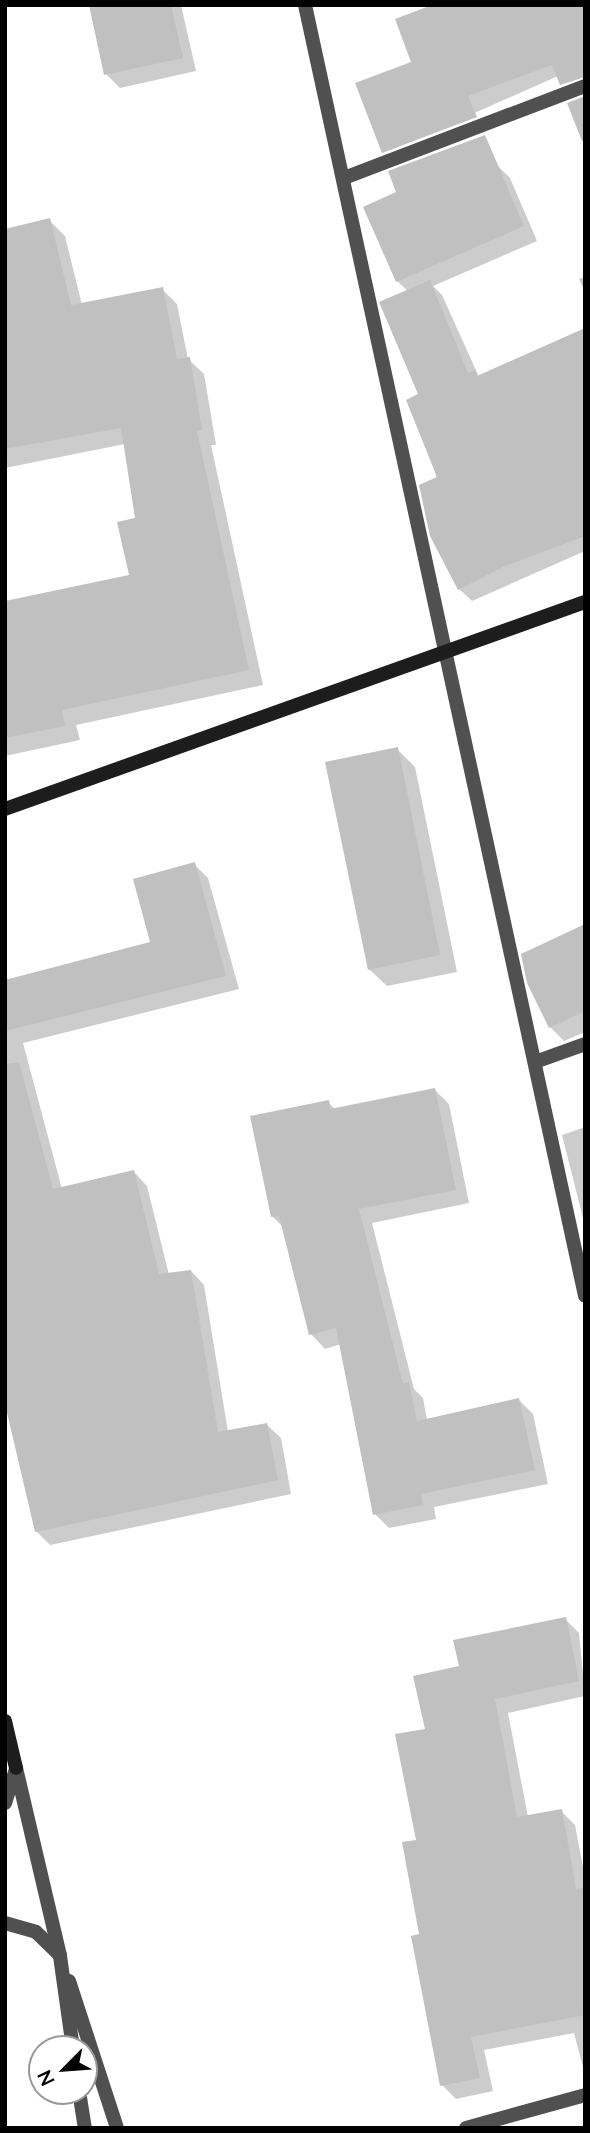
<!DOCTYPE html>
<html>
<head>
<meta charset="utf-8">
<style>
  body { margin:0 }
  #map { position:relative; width:590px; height:2133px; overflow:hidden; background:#fff; font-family:Lato,sans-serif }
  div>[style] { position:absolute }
  .shadow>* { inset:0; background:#0003 }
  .building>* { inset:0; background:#c0c0c0 }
  .street>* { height:14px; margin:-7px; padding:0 7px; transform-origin:7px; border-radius:7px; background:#505050 }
  .secondary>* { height:14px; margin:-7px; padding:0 7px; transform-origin:7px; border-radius:7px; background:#1d1d1d }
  span { translate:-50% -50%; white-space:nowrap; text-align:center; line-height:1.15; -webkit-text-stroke:6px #fff; paint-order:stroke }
  .frame { position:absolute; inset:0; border:7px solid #000; pointer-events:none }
  .north { position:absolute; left:28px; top:2035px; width:70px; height:70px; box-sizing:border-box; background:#fff; border:2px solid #999; border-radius:50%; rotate:245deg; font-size:19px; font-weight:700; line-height:28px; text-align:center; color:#000 }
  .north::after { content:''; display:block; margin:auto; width:24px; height:32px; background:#000; clip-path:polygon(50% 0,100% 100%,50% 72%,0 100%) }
</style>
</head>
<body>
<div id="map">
  <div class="shadow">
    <i style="clip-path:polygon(91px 5px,181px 5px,196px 71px,120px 88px,106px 74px)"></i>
    <i style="clip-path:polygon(413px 63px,585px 64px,391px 150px)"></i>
    <i style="clip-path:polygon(496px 164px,510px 178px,537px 241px,433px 286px,442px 295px,479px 377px,585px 330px,585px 551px,472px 601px,459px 589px,420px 395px,408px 291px,397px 281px)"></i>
    <i style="clip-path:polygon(49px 220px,65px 236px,82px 305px,162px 289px,177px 304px,188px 359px,204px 374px,216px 445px,211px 445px,263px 685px,76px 725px,80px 740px,5px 756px,5px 603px,131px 576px,137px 519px,125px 444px,5px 468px,5px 231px)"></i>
    <i style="clip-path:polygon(585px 277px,585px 292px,579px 279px)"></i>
    <i style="clip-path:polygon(397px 749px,415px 767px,457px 972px,387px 986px,369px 969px)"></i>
    <i style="clip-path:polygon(194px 864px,208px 878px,239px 989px,23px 1043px,62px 1189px,134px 1172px,147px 1186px,169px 1275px,191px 1271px,204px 1285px,228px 1432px,267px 1425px,281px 1438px,291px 1494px,50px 1545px,36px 1531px,5px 1400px,5px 978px,12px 980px,152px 943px)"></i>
    <i style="clip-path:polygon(585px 933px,585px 1032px,564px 1041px,550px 1027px)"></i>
    <i style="clip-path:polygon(435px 1090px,449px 1104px,469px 1203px,372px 1223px,414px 1389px,423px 1398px,427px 1420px,519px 1400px,533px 1414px,548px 1484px,434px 1507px,436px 1519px,389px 1528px,375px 1514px,341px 1344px,325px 1349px,311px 1334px,285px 1229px,272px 1216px,328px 1102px,336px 1110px)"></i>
    <i style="clip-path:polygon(585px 1127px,585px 1226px,562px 1135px)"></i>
    <i style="clip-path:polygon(565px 1619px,579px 1633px,585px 1696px,508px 1713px,528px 1817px,561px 1811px,575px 1825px,585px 1877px,585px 2075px,574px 2033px,484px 2050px,493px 2091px,456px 2099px,442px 2085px,421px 1935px,418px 1841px,427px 1730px,461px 1667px)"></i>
  </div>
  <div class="building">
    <i style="clip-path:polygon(89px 5px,171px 5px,183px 58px,104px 75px)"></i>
    <i style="clip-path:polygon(432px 5px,585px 5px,585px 77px,560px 85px,552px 65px,468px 96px,477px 117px,382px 153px,355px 83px,411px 62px,395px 19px)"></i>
    <i style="clip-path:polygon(585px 96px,585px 140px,582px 141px,567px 103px)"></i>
    <i style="clip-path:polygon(485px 135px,524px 226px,396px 282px,363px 207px,396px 192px,388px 171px)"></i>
    <i style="clip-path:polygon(50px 218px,71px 305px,163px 287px,177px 359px,190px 357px,202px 430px,197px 431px,249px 670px,62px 710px,65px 726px,5px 738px,5px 601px,129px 575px,117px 522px,135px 518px,121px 428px,5px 449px,5px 229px)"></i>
    <i style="clip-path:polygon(430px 280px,468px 373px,475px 370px,477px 376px,585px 328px,585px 536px,505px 566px,458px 590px,430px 536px,419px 485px,437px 477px,406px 400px,418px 394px,379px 302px)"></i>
    <i style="clip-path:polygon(398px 747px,440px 955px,368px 970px,325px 762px)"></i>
    <i style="clip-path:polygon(195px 862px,226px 976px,5px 1031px,5px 980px,150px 942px,133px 879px)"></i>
    <i style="clip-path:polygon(585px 924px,585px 1011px,549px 1028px,527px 983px,521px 954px)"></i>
    <i style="clip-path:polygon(19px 1062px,53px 1189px,134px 1170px,159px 1274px,191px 1270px,218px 1432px,267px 1423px,278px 1480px,35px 1532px,5px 1404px,5px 1064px)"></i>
    <i style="clip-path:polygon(435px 1088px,456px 1190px,359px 1209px,403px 1384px,409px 1382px,417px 1421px,519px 1398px,535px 1470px,421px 1494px,423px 1505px,373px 1515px,336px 1328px,309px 1335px,279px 1216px,271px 1217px,250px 1116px,329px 1100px,330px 1109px)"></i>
    <i style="clip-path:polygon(566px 1617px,579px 1681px,495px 1699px,517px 1817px,562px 1809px,576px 1889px,585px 1887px,585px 2015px,471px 2037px,480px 2078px,440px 2086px,411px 1936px,419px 1934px,402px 1842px,416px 1840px,395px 1734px,425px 1729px,413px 1676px,459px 1666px,453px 1640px)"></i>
  </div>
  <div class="street">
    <i style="left:305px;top:5px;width:1321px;rotate:77.76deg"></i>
    <i style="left:344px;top:178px;width:258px;rotate:-20.9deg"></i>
    <i style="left:535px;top:1062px;width:53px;rotate:-19.8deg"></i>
    <i style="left:16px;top:1768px;width:193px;rotate:76.8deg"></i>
    <i style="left:60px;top:1956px;width:94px;rotate:82deg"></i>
    <i style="left:5px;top:1803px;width:36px;rotate:-72deg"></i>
    <i style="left:5px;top:1923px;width:32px;rotate:16deg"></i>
    <i style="left:36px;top:1932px;width:33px;rotate:44deg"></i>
    <i style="left:69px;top:1981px;width:155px;rotate:71.9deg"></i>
    <i style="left:79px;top:2091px;width:37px;rotate:81deg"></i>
    <i style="left:466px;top:2128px;width:123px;rotate:-15.5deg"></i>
  </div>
  <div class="secondary">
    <i style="left:5px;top:809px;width:616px;rotate:-19.64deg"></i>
    <i style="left:5px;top:1721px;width:48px;rotate:76.8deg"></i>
  </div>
  <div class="frame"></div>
  <div class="north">N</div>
</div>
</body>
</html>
